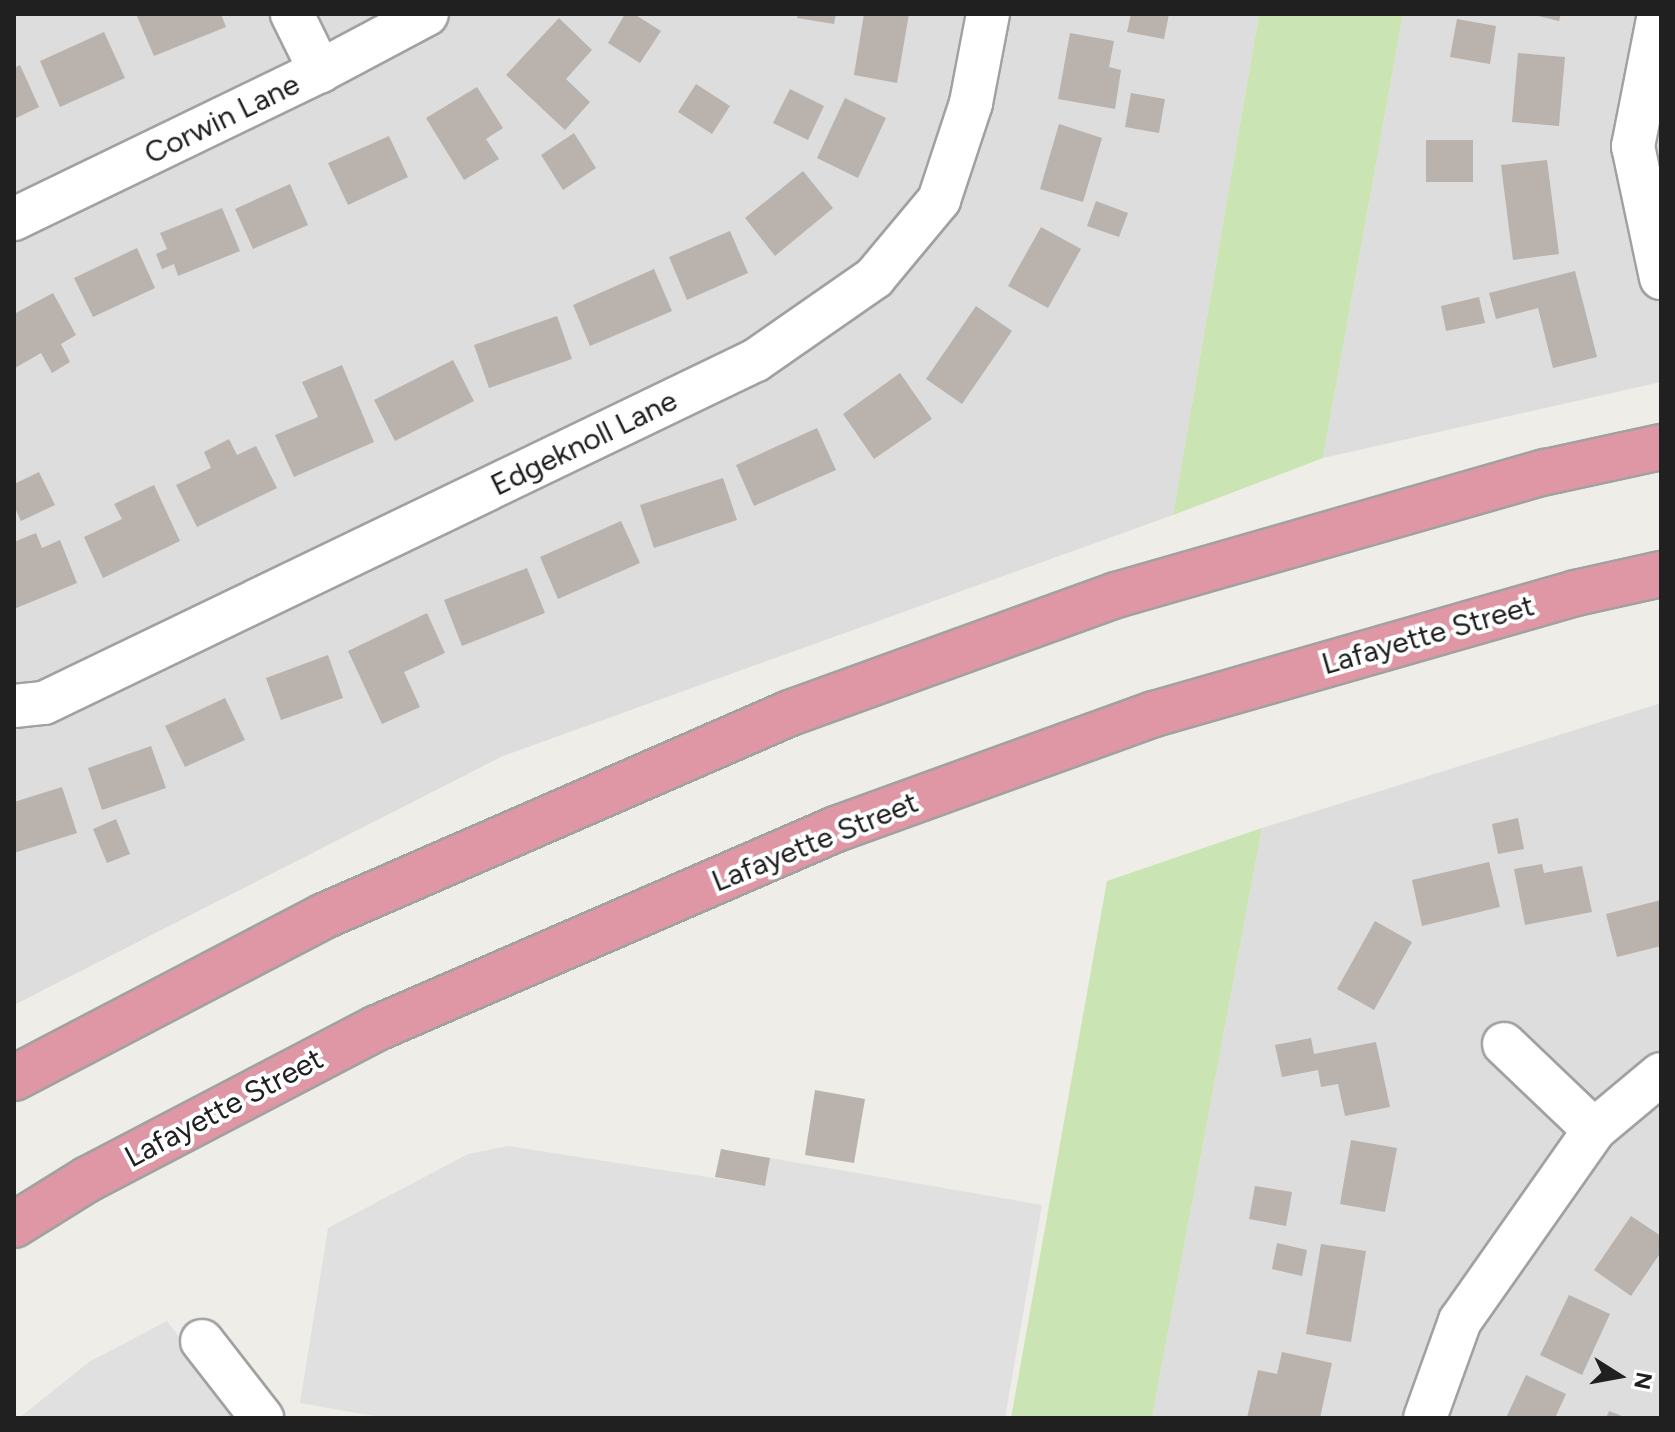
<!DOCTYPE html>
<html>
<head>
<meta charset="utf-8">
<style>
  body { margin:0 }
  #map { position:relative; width:1675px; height:1432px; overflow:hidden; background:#efede7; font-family:Figtree,sans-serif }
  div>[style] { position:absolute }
  .residential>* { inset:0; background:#dedddd }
  .grass>* { inset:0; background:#cbe4b3 }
  .parking>* { inset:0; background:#e0e0e0 }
  .building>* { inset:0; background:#b9b2ad }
  .roads { filter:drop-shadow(2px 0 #a1a1a1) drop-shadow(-2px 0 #a1a1a1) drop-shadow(0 2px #a1a1a1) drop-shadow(0 -2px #a1a1a1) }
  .minor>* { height:42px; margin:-21px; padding:0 21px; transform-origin:21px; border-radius:21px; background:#fff }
  .highway>* { height:44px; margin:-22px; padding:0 22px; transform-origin:22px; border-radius:22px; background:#df97a5 }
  span { translate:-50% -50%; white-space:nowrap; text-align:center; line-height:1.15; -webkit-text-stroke:8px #fff; paint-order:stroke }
  .street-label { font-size:30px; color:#202020 }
  .frame { position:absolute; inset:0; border:16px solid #202020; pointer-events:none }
  .north { position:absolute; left:1579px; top:1336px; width:80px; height:80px; -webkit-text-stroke:6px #fff; paint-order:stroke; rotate:101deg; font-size:22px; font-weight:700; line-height:32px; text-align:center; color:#202020 }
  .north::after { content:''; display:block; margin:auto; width:28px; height:36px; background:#202020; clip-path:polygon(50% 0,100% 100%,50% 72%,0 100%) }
</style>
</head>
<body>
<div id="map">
  <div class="residential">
    <i style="clip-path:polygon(14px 14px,1259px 14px,1173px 515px,503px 756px,14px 1005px)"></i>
    <i style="clip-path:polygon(1403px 14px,1661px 14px,1661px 382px,1323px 458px)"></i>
    <i style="clip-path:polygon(1661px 703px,1661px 1418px,1152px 1418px,1262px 828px)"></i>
  </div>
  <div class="grass">
    <i style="clip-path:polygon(1259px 14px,1403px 14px,1323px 458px,1173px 515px)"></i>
    <i style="clip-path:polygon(1262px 828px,1152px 1418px,1011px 1418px,1107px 881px)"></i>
  </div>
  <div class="parking">
    <i style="clip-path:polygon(508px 1146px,765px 1186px,770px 1158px,1042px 1205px,1005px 1418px,385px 1418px,300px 1403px,328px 1228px,468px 1154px)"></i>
    <i style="clip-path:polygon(167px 1321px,241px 1418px,19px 1418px,89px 1362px)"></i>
  </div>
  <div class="building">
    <i style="clip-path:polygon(136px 14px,221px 14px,226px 27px,154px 56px)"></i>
    <i style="clip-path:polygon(625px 14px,634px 14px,661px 31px,640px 63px,608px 43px)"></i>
    <i style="clip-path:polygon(798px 14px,836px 14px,834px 24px,797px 18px)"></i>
    <i style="clip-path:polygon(864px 14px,909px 14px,897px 83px,854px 75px)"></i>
    <i style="clip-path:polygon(1131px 14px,1169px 14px,1164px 39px,1127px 32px)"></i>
    <i style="clip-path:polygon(1530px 14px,1561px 14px,1559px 21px)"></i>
    <i style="clip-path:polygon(559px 18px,592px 50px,566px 79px,590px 102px,565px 130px,506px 75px)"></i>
    <i style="clip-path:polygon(1457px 19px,1496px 26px,1490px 64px,1450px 57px)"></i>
    <i style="clip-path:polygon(104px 32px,125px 78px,60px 107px,40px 61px)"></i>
    <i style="clip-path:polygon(1070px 33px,1114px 41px,1109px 67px,1121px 70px,1115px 109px,1058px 99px)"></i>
    <i style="clip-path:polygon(1518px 53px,1565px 57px,1559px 126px,1512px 122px)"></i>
    <i style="clip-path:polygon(20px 65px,39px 107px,14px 119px,14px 68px)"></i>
    <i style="clip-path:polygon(696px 84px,730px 106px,712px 134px,678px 112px)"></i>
    <i style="clip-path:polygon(477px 87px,503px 128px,486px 139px,499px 159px,464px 180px,426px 118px)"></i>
    <i style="clip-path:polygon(790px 89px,824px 106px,808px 140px,773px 123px)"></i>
    <i style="clip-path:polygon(1131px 93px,1165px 99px,1159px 133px,1125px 127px)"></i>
    <i style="clip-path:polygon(845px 98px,886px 118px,858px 178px,817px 158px)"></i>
    <i style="clip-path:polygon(1059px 124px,1102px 138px,1083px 202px,1040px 189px)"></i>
    <i style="clip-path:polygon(574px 133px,596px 168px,563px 190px,541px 155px)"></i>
    <i style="clip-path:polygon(389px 136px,408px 177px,348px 205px,328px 163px)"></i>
    <i style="clip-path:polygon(1426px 140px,1473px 140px,1473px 182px,1426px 182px)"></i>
    <i style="clip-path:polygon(1547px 160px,1559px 254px,1513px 260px,1501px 165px)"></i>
    <i style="clip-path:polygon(803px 171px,833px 208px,775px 256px,745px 218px)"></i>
    <i style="clip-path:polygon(290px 184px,308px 225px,253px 249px,235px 209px)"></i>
    <i style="clip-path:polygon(1096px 201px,1128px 213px,1119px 237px,1087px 226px)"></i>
    <i style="clip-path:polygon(222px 208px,240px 251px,178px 276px,174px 264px,162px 269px,156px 254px,167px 249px,160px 233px)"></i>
    <i style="clip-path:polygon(1041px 227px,1081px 249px,1048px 308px,1008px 286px)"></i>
    <i style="clip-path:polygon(730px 231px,748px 273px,687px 300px,669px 257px)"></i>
    <i style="clip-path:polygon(137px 248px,155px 288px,93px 317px,74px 278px)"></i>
    <i style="clip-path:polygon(654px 269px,672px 311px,590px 346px,573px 305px)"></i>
    <i style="clip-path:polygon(1575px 271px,1597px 357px,1553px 368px,1538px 308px,1496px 319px,1489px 293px)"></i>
    <i style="clip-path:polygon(53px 293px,76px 335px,61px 344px,70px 362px,52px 373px,41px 353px,15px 368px,14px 314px)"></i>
    <i style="clip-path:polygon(1479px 297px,1485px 323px,1446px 331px,1441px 306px)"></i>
    <i style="clip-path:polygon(976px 306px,1012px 331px,962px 404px,926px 379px)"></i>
    <i style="clip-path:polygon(557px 316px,572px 359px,489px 388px,474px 345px)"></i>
    <i style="clip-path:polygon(453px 360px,474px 401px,395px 441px,374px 400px)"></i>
    <i style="clip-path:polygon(342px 365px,374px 442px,294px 477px,275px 435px,318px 417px,302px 382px)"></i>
    <i style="clip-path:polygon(900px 373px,932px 419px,874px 459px,843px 414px)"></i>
    <i style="clip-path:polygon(817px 428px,836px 470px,754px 506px,736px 465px)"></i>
    <i style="clip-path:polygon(229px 439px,237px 455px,256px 446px,277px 488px,197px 527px,176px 485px,211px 468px,204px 452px)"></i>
    <i style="clip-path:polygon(39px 472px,55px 505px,21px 521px,14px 506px,14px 484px)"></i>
    <i style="clip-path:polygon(723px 478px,737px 520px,654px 548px,640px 505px)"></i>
    <i style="clip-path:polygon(154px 485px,180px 541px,103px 578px,84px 537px,122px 519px,114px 504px)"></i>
    <i style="clip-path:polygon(621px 521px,640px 563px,558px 599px,540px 557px)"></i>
    <i style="clip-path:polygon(36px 533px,42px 548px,60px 540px,77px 583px,14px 609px,14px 542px)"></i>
    <i style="clip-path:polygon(527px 568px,545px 613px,462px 646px,444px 600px)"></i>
    <i style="clip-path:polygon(427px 613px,445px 653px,404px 672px,420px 707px,382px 724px,348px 651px)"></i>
    <i style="clip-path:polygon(328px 655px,343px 698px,281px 720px,266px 678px)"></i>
    <i style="clip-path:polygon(225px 698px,245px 740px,185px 767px,165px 726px)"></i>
    <i style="clip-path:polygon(151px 746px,166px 788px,102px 810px,88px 768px)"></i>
    <i style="clip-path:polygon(62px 787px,77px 833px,14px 853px,14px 802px)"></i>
    <i style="clip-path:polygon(1518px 818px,1524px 849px,1498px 854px,1492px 824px)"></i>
    <i style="clip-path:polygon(116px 819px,130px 854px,107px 863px,93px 829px)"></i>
    <i style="clip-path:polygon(1489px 862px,1500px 907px,1422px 926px,1412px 880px)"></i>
    <i style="clip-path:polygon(1542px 864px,1544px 873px,1582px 866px,1592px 912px,1525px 925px,1514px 869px)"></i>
    <i style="clip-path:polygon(1661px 900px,1661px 946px,1617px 957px,1606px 914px)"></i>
    <i style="clip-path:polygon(1375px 921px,1412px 942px,1374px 1010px,1337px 989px)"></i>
    <i style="clip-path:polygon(1311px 1038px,1314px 1054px,1376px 1042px,1390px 1107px,1345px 1116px,1338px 1084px,1321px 1087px,1318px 1070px,1282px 1077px,1275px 1045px)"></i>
    <i style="clip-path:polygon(815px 1090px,865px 1099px,854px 1163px,805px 1155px)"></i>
    <i style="clip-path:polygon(1351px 1140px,1397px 1148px,1385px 1212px,1340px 1204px)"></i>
    <i style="clip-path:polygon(721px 1149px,770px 1158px,765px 1186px,715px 1177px)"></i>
    <i style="clip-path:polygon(1255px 1186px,1292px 1192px,1286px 1226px,1249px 1219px)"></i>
    <i style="clip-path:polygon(1631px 1216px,1661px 1236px,1661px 1252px,1631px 1296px,1594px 1270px)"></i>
    <i style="clip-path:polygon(1277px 1243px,1307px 1250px,1302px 1276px,1272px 1269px)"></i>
    <i style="clip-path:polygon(1321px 1244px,1366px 1251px,1351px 1342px,1306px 1334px)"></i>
    <i style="clip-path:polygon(1569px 1295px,1610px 1314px,1582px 1375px,1540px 1355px)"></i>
    <i style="clip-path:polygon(1282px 1352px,1332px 1363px,1320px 1418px,1247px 1418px,1258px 1370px,1277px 1374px)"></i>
    <i style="clip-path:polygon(1526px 1375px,1566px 1394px,1555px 1418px,1506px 1418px)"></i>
    <i style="clip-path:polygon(1609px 1411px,1627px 1418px,1606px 1418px)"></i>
  </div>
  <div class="roads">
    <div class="minor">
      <i style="left:292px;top:14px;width:64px;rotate:63.8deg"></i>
      <i style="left:1659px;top:14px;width:135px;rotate:101.1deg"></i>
      <i style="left:1633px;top:146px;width:135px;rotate:78deg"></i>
      <i style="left:14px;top:219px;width:340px;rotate:-25.8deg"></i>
      <i style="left:320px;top:71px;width:121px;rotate:-28deg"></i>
      <i style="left:14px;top:706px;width:30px;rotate:-6deg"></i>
      <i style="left:44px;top:703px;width:790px;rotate:-25.72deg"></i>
      <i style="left:756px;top:360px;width:144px;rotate:-34.8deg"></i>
      <i style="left:874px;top:278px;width:102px;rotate:-50.2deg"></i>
      <i style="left:939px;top:200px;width:102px;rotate:-71.7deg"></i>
      <i style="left:971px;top:103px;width:91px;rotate:-79.2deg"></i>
      <i style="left:1504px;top:1044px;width:124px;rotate:43.7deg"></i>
      <i style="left:202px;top:1341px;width:98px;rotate:52.1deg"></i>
      <i style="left:1425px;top:1418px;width:103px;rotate:-70.2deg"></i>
      <i style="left:1460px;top:1321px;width:233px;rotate:-54.9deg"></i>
      <i style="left:1594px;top:1130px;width:87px;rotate:-39.9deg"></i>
    </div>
    <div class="highway">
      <i style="left:14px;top:1078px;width:350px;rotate:-27.6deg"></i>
      <i style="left:324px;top:916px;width:508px;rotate:-23.54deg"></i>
      <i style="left:790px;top:713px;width:347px;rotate:-19.9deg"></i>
      <i style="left:1116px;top:595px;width:447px;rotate:-16deg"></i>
      <i style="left:1546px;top:472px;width:118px;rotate:-12.3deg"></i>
      <i style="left:14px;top:1225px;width:87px;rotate:-31.9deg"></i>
      <i style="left:88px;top:1179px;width:326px;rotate:-27.6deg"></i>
      <i style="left:377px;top:1028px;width:500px;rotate:-23.44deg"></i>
      <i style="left:836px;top:829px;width:338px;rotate:-19.9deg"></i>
      <i style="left:1154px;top:714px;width:439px;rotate:-16deg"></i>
      <i style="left:1576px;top:593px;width:87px;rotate:-12.6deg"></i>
    </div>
  </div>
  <div class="street-label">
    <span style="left:222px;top:119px;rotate:-26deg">Corwin Lane</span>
    <span style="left:584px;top:443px;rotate:-26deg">Edgeknoll Lane</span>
    <span style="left:1428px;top:635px;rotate:-16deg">Lafayette Street</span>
    <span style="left:815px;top:842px;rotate:-22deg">Lafayette Street</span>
    <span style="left:224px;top:1108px;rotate:-28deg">Lafayette Street</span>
  </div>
  <div class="frame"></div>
  <div class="north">N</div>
</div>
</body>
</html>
